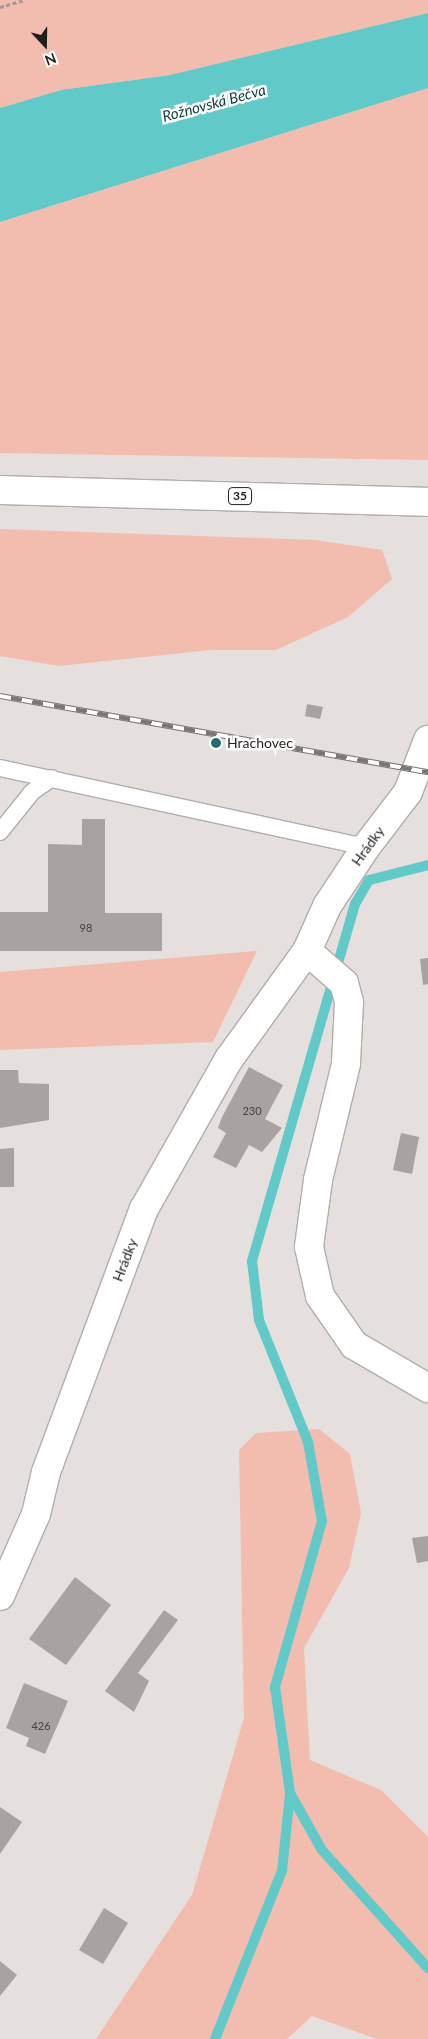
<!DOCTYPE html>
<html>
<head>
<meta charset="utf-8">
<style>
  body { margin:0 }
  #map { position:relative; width:428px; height:2039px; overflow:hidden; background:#e5dfdd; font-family:Lato,sans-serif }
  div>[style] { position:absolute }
  .green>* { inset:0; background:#f2bdae }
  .water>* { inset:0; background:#62c9c9 }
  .stream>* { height:10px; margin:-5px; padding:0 5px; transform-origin:5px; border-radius:5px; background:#62c9c9 }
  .building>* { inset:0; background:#a8a3a1 }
  .path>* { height:3px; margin-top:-1.5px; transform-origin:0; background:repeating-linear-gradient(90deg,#9e9997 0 4px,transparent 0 6.5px) }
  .roads { filter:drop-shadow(1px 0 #b2acaa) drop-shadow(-1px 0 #b2acaa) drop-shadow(0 1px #b2acaa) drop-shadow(0 -1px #b2acaa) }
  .service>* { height:16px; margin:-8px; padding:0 8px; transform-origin:8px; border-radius:8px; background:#fff }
  .minor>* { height:28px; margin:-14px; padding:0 14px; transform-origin:14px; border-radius:14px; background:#fff }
  .primary>* { height:28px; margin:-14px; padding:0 14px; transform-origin:14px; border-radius:14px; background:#fff }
  .rail>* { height:5.5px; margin-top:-2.75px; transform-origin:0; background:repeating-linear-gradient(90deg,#fff 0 11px,#797674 0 22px); box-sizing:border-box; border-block:1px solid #797674 }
  .dots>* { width:14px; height:14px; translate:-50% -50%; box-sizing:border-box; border:2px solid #fff; border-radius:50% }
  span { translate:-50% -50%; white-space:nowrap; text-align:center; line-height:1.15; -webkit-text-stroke:5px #fff; paint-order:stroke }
  .number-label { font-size:11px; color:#43403f }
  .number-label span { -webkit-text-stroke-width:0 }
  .shield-label span { padding:1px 4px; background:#fff; border:1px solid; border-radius:4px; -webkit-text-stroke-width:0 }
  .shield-label { font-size:12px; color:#211f1e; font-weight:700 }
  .poi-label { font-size:14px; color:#211f1e }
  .left { translate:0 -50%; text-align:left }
  .street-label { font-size:14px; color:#211f1e }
  .water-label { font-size:15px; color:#0f4040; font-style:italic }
  .north { position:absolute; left:20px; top:20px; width:50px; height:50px; -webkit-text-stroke:4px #fff; paint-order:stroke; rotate:159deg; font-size:14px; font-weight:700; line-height:20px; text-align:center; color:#211f1e }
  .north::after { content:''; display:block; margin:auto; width:18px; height:22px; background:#211f1e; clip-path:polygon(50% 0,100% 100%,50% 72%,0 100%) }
</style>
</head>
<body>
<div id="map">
  <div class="green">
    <i style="clip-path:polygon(0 0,428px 0,428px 13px,170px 75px,61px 90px,0 108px)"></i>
    <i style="clip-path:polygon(428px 88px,428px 460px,0 453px,0 222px)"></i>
    <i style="clip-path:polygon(0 529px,315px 540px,382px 550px,392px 579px,348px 617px,276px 650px,211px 650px,59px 666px,0 656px)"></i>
    <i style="clip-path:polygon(257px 951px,213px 1042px,0 1050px,0 972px)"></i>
    <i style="clip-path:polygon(319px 1429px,350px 1454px,361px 1513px,349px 1568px,304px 1648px,310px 1760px,381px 1790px,428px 1837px,428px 2039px,377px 2039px,312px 2016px,287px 2039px,96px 2039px,192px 1895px,244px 1718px,239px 1450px,256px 1433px)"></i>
  </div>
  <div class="water">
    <i style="clip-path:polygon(428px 13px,428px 88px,0 222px,0 108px,61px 90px,170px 75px)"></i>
  </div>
  <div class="stream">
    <i style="left:428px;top:865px;width:61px;rotate:165.7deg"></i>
    <i style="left:369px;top:880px;width:28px;rotate:120deg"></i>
    <i style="left:355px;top:904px;width:372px;rotate:106.1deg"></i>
    <i style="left:252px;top:1261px;width:59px;rotate:83.2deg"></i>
    <i style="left:259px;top:1320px;width:131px;rotate:68.1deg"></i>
    <i style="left:308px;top:1442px;width:80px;rotate:80deg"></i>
    <i style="left:322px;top:1521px;width:173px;rotate:105.8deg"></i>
    <i style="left:275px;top:1687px;width:107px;rotate:81.9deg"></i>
    <i style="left:290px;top:1793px;width:65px;rotate:60.7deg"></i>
    <i style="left:322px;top:1850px;width:159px;rotate:48.1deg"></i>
    <i style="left:215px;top:2039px;width:181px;rotate:-68.3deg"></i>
    <i style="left:282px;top:1871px;width:78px;rotate:-84.1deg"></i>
  </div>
  <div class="building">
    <i style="clip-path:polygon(307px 704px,323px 707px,320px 719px,305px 716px)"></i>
    <i style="clip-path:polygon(82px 819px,105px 819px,105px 913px,162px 913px,162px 951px,0 951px,0 912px,48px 912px,48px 844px,82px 845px)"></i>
    <i style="clip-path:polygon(428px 958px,428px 984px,423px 985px,420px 959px)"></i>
    <i style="clip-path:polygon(249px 1067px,283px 1085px,265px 1119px,282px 1128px,262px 1152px,249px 1145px,236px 1168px,213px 1157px,226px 1133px,218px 1128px,222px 1117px)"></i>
    <i style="clip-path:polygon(0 1070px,18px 1070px,19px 1083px,49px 1084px,49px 1120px,0 1128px)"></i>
    <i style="clip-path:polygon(401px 1133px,419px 1137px,412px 1174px,393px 1170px)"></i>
    <i style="clip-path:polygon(14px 1148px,14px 1187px,0 1187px,0 1149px)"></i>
    <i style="clip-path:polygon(428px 1536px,428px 1561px,417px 1563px,412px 1538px)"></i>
    <i style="clip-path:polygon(75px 1577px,111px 1605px,66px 1665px,29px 1639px)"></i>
    <i style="clip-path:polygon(164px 1610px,178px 1620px,138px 1673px,149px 1681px,134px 1712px,105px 1691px)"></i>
    <i style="clip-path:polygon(24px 1683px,68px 1701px,45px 1754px,26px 1746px,29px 1738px,6px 1728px)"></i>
    <i style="clip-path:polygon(0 1807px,22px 1822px,0 1854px)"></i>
    <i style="clip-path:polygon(104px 1908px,128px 1923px,103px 1964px,79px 1950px)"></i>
    <i style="clip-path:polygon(0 1961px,17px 1975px,0 1996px)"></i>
  </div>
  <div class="path">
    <i style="left:0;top:7px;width:25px;rotate:-16deg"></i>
  </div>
  <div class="roads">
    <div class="service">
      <i style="left:0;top:768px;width:374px;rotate:12.2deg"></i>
      <i style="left:0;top:832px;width:51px;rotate:-51.3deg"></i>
      <i style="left:32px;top:792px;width:24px;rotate:-35deg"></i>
    </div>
    <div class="minor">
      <i style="left:307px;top:951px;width:49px;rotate:40.9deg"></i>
      <i style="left:344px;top:983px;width:20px;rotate:75deg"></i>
      <i style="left:349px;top:1002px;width:62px;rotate:92.8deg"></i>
      <i style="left:346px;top:1064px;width:119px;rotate:103.6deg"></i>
      <i style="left:318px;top:1180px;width:68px;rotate:97.7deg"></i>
      <i style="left:309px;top:1247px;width:50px;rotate:77.3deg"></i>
      <i style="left:320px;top:1296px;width:60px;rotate:55.2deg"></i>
      <i style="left:354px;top:1345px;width:86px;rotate:30.2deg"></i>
      <i style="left:0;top:1596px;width:90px;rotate:-66.3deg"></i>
      <i style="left:36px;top:1514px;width:43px;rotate:-76.6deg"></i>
      <i style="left:46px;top:1472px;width:281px;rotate:-69.6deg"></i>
      <i style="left:144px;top:1209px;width:172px;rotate:-60.5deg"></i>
      <i style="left:229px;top:1059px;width:133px;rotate:-54.2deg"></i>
      <i style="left:307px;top:951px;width:49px;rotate:-66deg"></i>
      <i style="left:327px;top:906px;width:71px;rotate:-56.5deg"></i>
      <i style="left:366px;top:847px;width:69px;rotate:-52.6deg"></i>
      <i style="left:408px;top:792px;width:56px;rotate:-69deg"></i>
    </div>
    <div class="primary">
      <i style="left:0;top:490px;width:428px;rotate:1.6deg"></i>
    </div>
  </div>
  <div class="rail">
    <i style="left:0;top:696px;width:435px;rotate:10.1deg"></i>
  </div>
  <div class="dots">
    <i style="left:216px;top:743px;background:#226e6e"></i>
  </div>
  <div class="number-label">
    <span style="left:86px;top:928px">98</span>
    <span style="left:252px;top:1111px">230</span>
    <span style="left:41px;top:1726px">426</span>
  </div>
  <div class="shield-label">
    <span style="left:240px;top:496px">35</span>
  </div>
  <div class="poi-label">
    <span class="left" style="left:227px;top:743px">Hrachovec</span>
  </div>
  <div class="street-label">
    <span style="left:368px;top:846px;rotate:-54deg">Hrádky</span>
    <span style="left:125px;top:1260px;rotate:-69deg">Hrádky</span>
  </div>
  <div class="water-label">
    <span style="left:214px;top:103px;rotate:-15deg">Rožnovská Bečva</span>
  </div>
  <div class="north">N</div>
</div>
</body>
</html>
